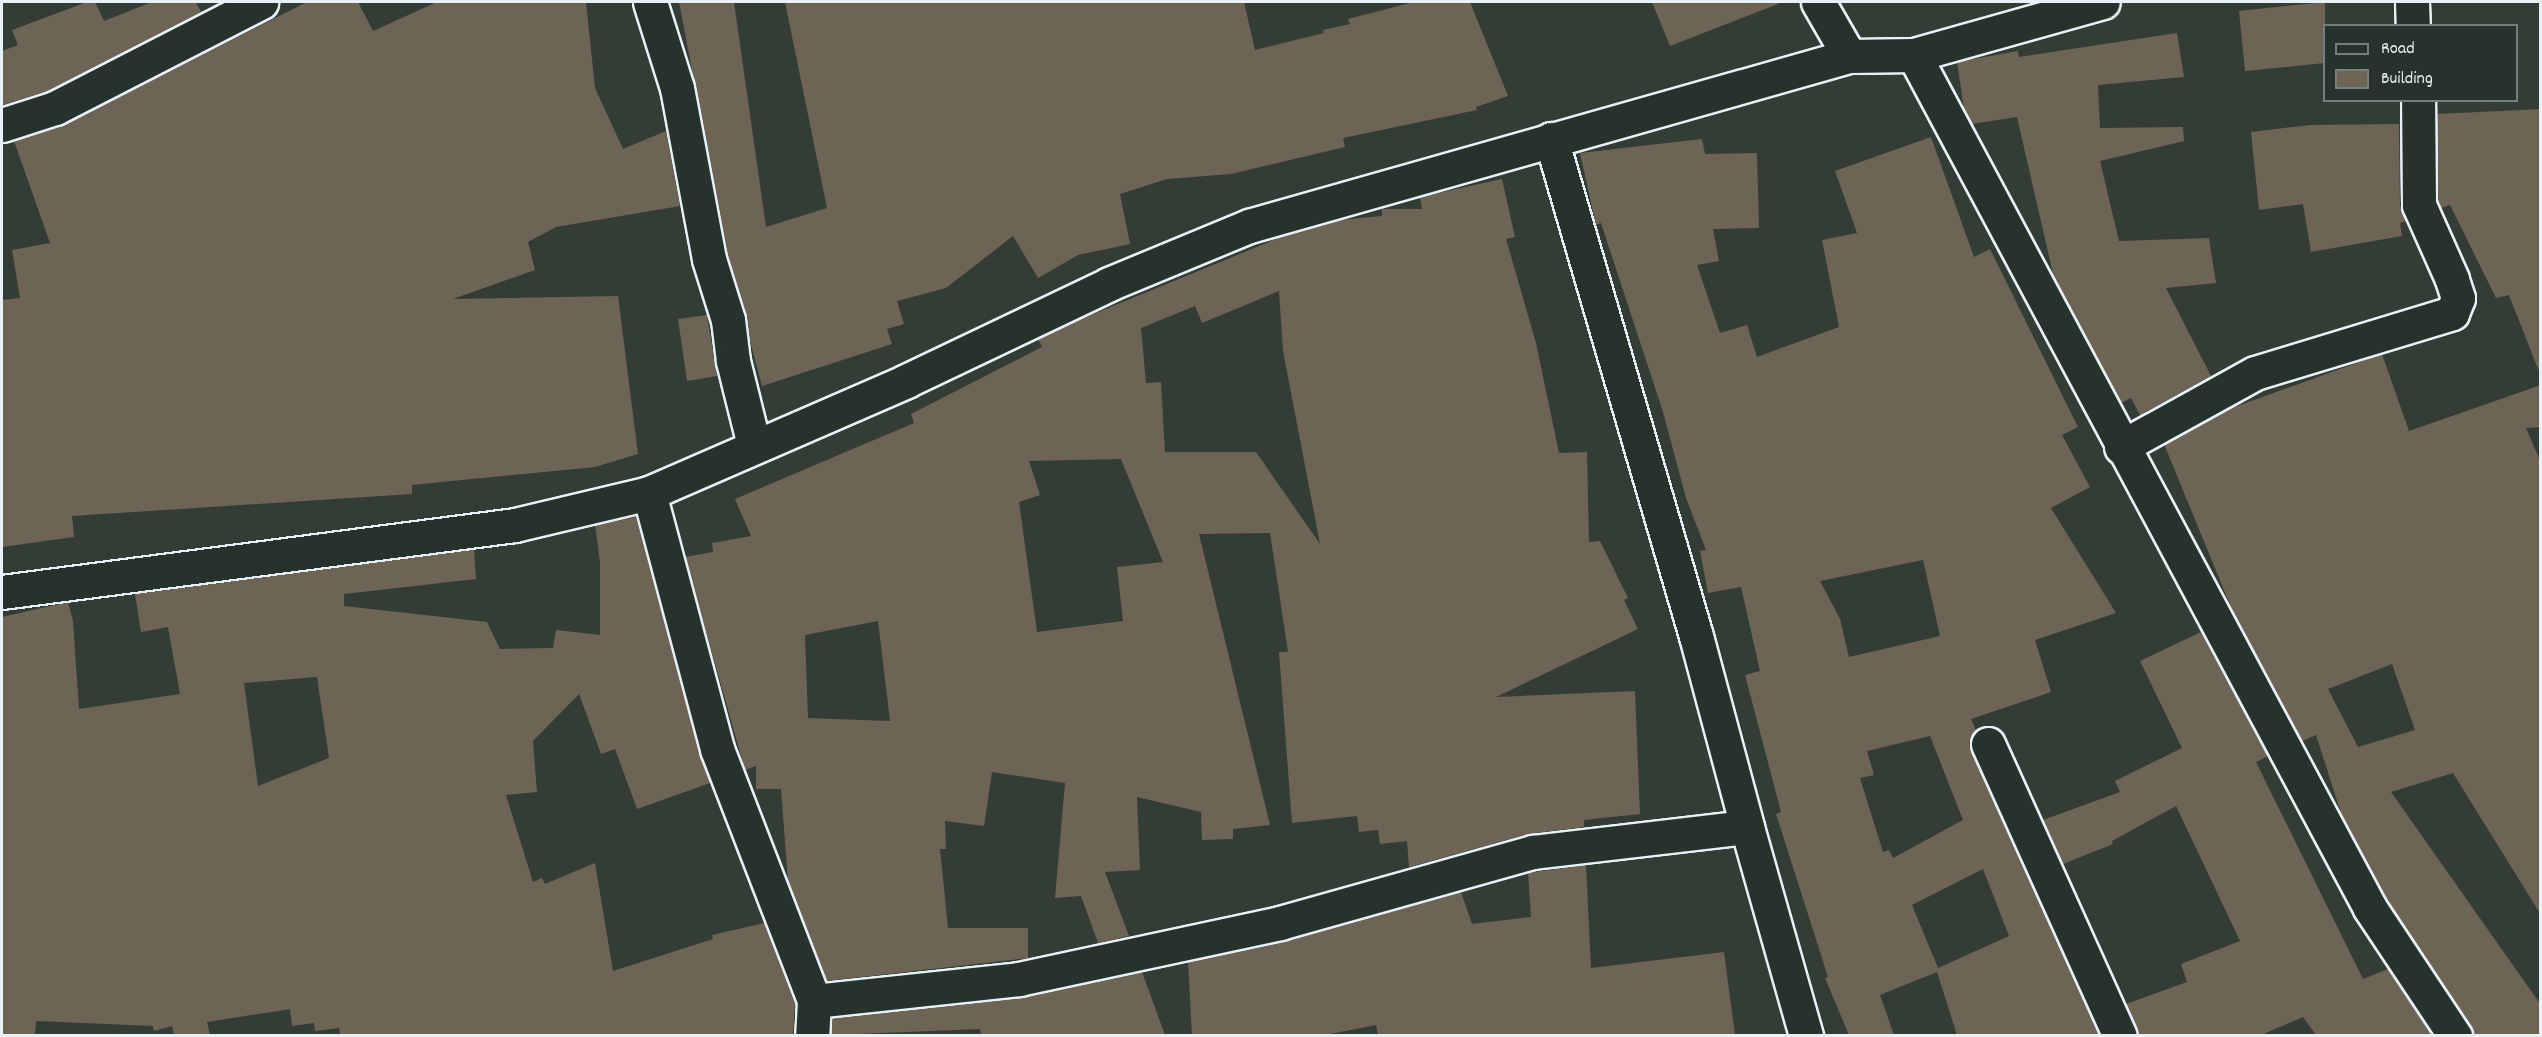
<!DOCTYPE html>
<html>
<head>
<meta charset="utf-8">
<style>
  body { margin:0 }
  #map { position:relative; width:2542px; height:1037px; overflow:hidden; background:#343d35; font-family:Dekko,sans-serif }
  div>[style] { position:absolute }
  .building>* { inset:0; background:#6d6456 }
  .roads { filter:drop-shadow(2px 0 #e8f1f8) drop-shadow(-2px 0 #e8f1f8) drop-shadow(0 2px #e8f1f8) drop-shadow(0 -2px #e8f1f8) }
  .minor>* { height:33px; margin:-16.5px; padding:0 16.5px; transform-origin:16.5px; border-radius:16.5px; background:#26332d }
  span { translate:-50% -50%; white-space:nowrap; text-align:center; line-height:1.15; -webkit-text-stroke:5px #26332d; paint-order:stroke }
  .frame { position:absolute; inset:0; border:3px solid #e8f1f8; pointer-events:none }
  .legend { position:absolute; left:2323px; top:24px; width:195px; height:78px; box-sizing:border-box; background:#26332d; border:2px solid #747f7e; margin:0; padding:8px 10px; list-style:none; font-size:18px; color:#e8f1f8 }
  .legend li { display:flex; align-items:center; gap:12px; height:30px }
  .legend b { width:30px; border:2px solid #747f7e }
</style>
</head>
<body>
<div id="map">
  <div class="building">
    <i style="clip-path:polygon(87px 2px,95px 2px,104px 21px,152px 2px,196px 2px,201px 12px,48px 91px,2px 105px,2px 51px,18px 45px,12px 30px)"></i>
    <i style="clip-path:polygon(307px 2px,358px 2px,373px 31px,437px 2px,586px 2px,595px 88px,623px 149px,666px 131px,680px 206px,556px 227px,528px 242px,535px 270px,453px 299px,618px 296px,638px 454px,595px 467px,412px 485px,412px 494px,72px 516px,74px 537px,2px 547px,2px 300px,20px 298px,12px 250px,50px 243px,14px 141px,63px 125px)"></i>
    <i style="clip-path:polygon(679px 2px,734px 2px,766px 227px,827px 208px,785px 2px,1244px 2px,1255px 50px,1324px 33px,1323px 30px,1350px 24px,1348px 19px,1414px 2px,1470px 2px,1508px 96px,1476px 107px,1477px 110px,1343px 138px,1345px 147px,1231px 174px,1167px 179px,1120px 194px,1130px 244px,1078px 255px,1038px 278px,1013px 236px,946px 288px,897px 301px,904px 324px,887px 329px,892px 344px,762px 386px,727px 254px)"></i>
    <i style="clip-path:polygon(1652px 2px,1778px 2px,1778px 4px,1670px 46px)"></i>
    <i style="clip-path:polygon(2325px 2px,2325px 63px,2245px 71px,2239px 11px)"></i>
    <i style="clip-path:polygon(2177px 33px,2184px 77px,2098px 85px,2100px 128px,2183px 127px,2184px 141px,2100px 161px,2119px 241px,2209px 238px,2216px 283px,2166px 288px,2211px 376px,2140px 415px,2131px 398px,2121px 403px,2054px 278px,2017px 117px,1972px 124px,1964px 109px,1957px 62px,2018px 51px,2019px 57px)"></i>
    <i style="clip-path:polygon(2541px 109px,2541px 369px,2538px 369px,2509px 295px,2496px 298px,2450px 205px,2441px 208px,2438px 201px,2437px 114px)"></i>
    <i style="clip-path:polygon(2399px 124px,2400px 205px,2406px 221px,2400px 223px,2402px 236px,2311px 252px,2303px 204px,2259px 210px,2251px 132px,2310px 125px)"></i>
    <i style="clip-path:polygon(evenodd,1931px 137px,1974px 257px,1990px 249px,2078px 427px,2062px 435px,2090px 487px,2051px 508px,2116px 613px,2035px 640px,2051px 692px,1971px 719px,1976px 731px,1969px 743px,2099px 1035px,1957px 1035px,1937px 972px,1880px 995px,1894px 1035px,1849px 1035px,1825px 978px,1828px 977px,1776px 814px,1781px 812px,1745px 675px,1760px 671px,1741px 587px,1708px 593px,1700px 551px,1706px 550px,1686px 498px,1663px 412px,1601px 223px,1596px 225px,1580px 153px,1702px 139px,1705px 154px,1757px 153px,1759px 228px,1713px 229px,1719px 261px,1697px 265px,1720px 333px,1747px 325px,1757px 357px,1839px 327px,1822px 240px,1857px 233px,1835px 171px,1931px 137px,1923px 560px,1940px 636px,1849px 657px,1840px 619px,1820px 581px,1923px 560px,1931px 137px,1930px 736px,1963px 820px,1893px 858px,1889px 850px,1883px 852px,1860px 778px,1874px 775px,1867px 751px,1930px 736px,1931px 137px,1983px 869px,2009px 936px,1938px 968px,1912px 905px,1983px 869px)"></i>
    <i style="clip-path:polygon(evenodd,1502px 179px,1515px 237px,1506px 239px,1536px 343px,1559px 453px,1587px 452px,1589px 542px,1600px 541px,1628px 598px,1624px 600px,1638px 629px,1496px 697px,1635px 691px,1640px 814px,1584px 820px,1584px 827px,1528px 834px,1409px 867px,1407px 841px,1380px 844px,1378px 830px,1359px 832px,1357px 816px,1292px 823px,1279px 652px,1288px 652px,1270px 533px,1199px 534px,1270px 825px,1233px 829px,1233px 839px,1202px 840px,1201px 812px,1137px 797px,1140px 870px,1105px 872px,1129px 936px,1098px 943px,1081px 896px,1055px 898px,1065px 783px,992px 772px,984px 826px,945px 821px,946px 849px,940px 849px,948px 928px,1028px 928px,1028px 958px,826px 981px,788px 882px,781px 789px,756px 789px,756px 766px,745px 770px,685px 557px,713px 552px,712px 543px,751px 536px,735px 499px,914px 423px,911px 414px,1042px 347px,1038px 339px,1062px 327px,1286px 235px,1340px 220px,1382px 216px,1382px 209px,1422px 209px,1420px 197px,1502px 179px,1279px 291px,1283px 351px,1320px 544px,1256px 452px,1165px 452px,1161px 382px,1146px 383px,1141px 328px,1195px 306px,1202px 323px,1279px 291px,1502px 179px,1121px 459px,1163px 562px,1117px 567px,1123px 621px,1037px 632px,1019px 502px,1040px 495px,1029px 461px,1121px 459px,1502px 179px,878px 621px,890px 721px,808px 718px,805px 635px,878px 621px)"></i>
    <i style="clip-path:polygon(707px 315px,717px 376px,687px 381px,678px 319px)"></i>
    <i style="clip-path:polygon(evenodd,2382px 354px,2409px 431px,2541px 385px,2541px 427px,2526px 428px,2541px 463px,2541px 915px,2453px 773px,2391px 792px,2541px 1005px,2541px 1035px,2474px 1035px,2386px 898px,2341px 813px,2316px 735px,2302px 741px,2235px 617px,2164px 444px,2229px 409px,2382px 354px,2392px 664px,2415px 730px,2358px 747px,2328px 689px,2392px 664px)"></i>
    <i style="clip-path:polygon(evenodd,636px 517px,710px 783px,637px 809px,615px 749px,601px 754px,579px 694px,533px 741px,537px 792px,506px 795px,533px 882px,542px 878px,545px 884px,595px 863px,613px 971px,713px 939px,712px 935px,764px 923px,795px 1004px,793px 1035px,340px 1035px,339px 1028px,315px 1031px,314px 1023px,292px 1026px,290px 1009px,207px 1022px,210px 1035px,174px 1035px,172px 1026px,154px 1031px,153px 1026px,36px 1021px,35px 1035px,2px 1035px,2px 617px,68px 602px,73px 621px,79px 709px,180px 694px,168px 627px,141px 632px,135px 594px,474px 549px,476px 579px,344px 594px,344px 606px,487px 622px,500px 649px,553px 648px,556px 630px,600px 635px,600px 562px,595px 525px,636px 517px,317px 677px,329px 758px,258px 786px,244px 683px,317px 677px)"></i>
    <i style="clip-path:polygon(2201px 632px,2268px 756px,2256px 762px,2363px 979px,2388px 969px,2432px 1035px,2316px 1035px,2303px 1017px,2261px 1035px,2138px 1035px,2126px 1004px,2187px 982px,2181px 964px,2240px 941px,2176px 806px,2112px 841px,2113px 844px,2063px 864px,2043px 820px,2120px 792px,2115px 781px,2182px 748px,2140px 661px)"></i>
    <i style="clip-path:polygon(1586px 865px,1591px 968px,1724px 952px,1735px 1035px,1378px 1035px,1376px 1025px,1325px 1035px,1192px 1035px,1188px 962px,1285px 941px,1461px 892px,1472px 924px,1531px 917px,1528px 873px)"></i>
    <i style="clip-path:polygon(1142px 972px,1165px 1035px,981px 1035px,980px 1029px,831px 1035px,832px 1018px,1021px 998px)"></i>
  </div>
  <div class="roads">
    <div class="minor">
      <i style="left:650px;top:2px;width:90px;rotate:72.6deg"></i>
      <i style="left:677px;top:88px;width:174px;rotate:79.4deg"></i>
      <i style="left:709px;top:259px;width:64px;rotate:72.7deg"></i>
      <i style="left:728px;top:320px;width:41px;rotate:83deg"></i>
      <i style="left:733px;top:361px;width:87px;rotate:76deg"></i>
      <i style="left:1818px;top:2px;width:62px;rotate:60.1deg"></i>
      <i style="left:2412px;top:2px;width:24px;rotate:88deg"></i>
      <i style="left:1914px;top:55px;width:967px;rotate:61.87deg"></i>
      <i style="left:2370px;top:908px;width:154px;rotate:56.4deg"></i>
      <i style="left:2px;top:125px;width:56px;rotate:-17.8deg"></i>
      <i style="left:55px;top:108px;width:232px;rotate:-27.2deg"></i>
      <i style="left:1551px;top:139px;width:518px;rotate:73.74deg"></i>
      <i style="left:1696px;top:636px;width:198px;rotate:75deg"></i>
      <i style="left:2121px;top:447px;width:153px;rotate:-28.9deg"></i>
      <i style="left:2255px;top:373px;width:206px;rotate:-16.9deg"></i>
      <i style="left:2452px;top:313px;width:16px;rotate:-68deg"></i>
      <i style="left:2458px;top:298px;width:20px;rotate:-108deg"></i>
      <i style="left:2452px;top:279px;width:81px;rotate:-114deg"></i>
      <i style="left:2419px;top:205px;width:105px;rotate:-90.5deg"></i>
      <i style="left:649px;top:493px;width:265px;rotate:75.1deg"></i>
      <i style="left:717px;top:749px;width:270px;rotate:68.9deg"></i>
      <i style="left:814px;top:1001px;width:35px;rotate:93deg"></i>
      <i style="left:2px;top:592px;width:517px;rotate:-7.44deg"></i>
      <i style="left:515px;top:525px;width:138px;rotate:-13.4deg"></i>
      <i style="left:649px;top:493px;width:280px;rotate:-23.5deg"></i>
      <i style="left:906px;top:381px;width:225px;rotate:-25.5deg"></i>
      <i style="left:1109px;top:284px;width:152px;rotate:-22.5deg"></i>
      <i style="left:1249px;top:226px;width:624px;rotate:-15.82deg"></i>
      <i style="left:1849px;top:56px;width:65px;rotate:-0.9deg"></i>
      <i style="left:1914px;top:55px;width:196px;rotate:-15.7deg"></i>
      <i style="left:1988px;top:744px;width:320px;rotate:65.7deg"></i>
      <i style="left:814px;top:1001px;width:206px;rotate:-6.1deg"></i>
      <i style="left:1019px;top:979px;width:267px;rotate:-12.1deg"></i>
      <i style="left:1280px;top:923px;width:263px;rotate:-15.7deg"></i>
      <i style="left:1533px;top:852px;width:215px;rotate:-6.7deg"></i>
      <i style="left:1747px;top:827px;width:217px;rotate:74.2deg"></i>
    </div>
  </div>
  <div class="frame"></div>
  <ul class="legend">
  <li><b style="height:8px;background:#26332d"></b>Road</li>
  <li><b style="height:16px;background:#6d6456"></b>Building</li>
  </ul>
</div>
</body>
</html>
